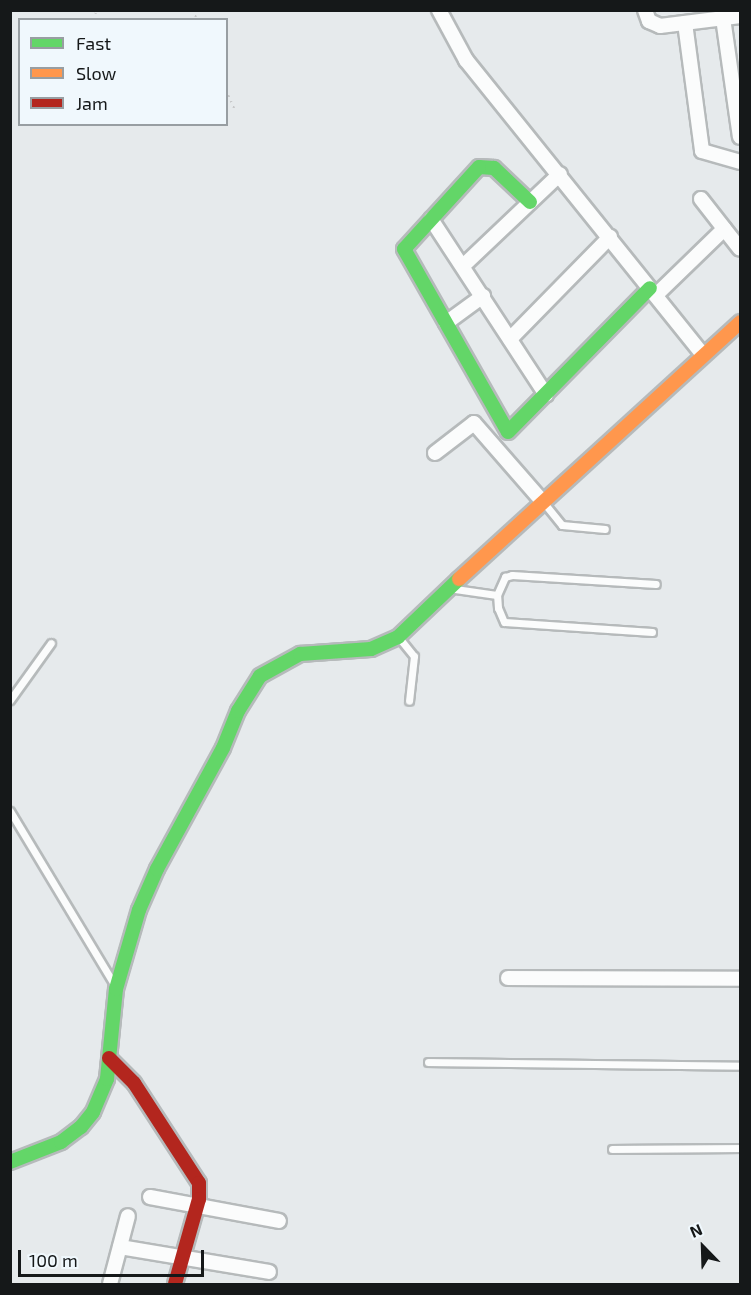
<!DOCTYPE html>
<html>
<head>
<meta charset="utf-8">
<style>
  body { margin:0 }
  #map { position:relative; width:751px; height:1295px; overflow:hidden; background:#e6eaec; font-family:"Exo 2",sans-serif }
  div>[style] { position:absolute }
  .path>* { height:2px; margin-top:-1px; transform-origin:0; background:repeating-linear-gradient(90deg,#c7c8c9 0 1.5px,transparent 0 6px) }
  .roads { filter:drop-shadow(2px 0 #b6babb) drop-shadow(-2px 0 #b6babb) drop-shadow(0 2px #b6babb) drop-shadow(0 -2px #b6babb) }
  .lane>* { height:7px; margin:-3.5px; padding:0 3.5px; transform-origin:3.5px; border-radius:3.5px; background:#fbfcfc }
  .street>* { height:14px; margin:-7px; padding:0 7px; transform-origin:7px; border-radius:7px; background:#fbfcfc }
  .fast>* { height:14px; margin:-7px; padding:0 7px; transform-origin:7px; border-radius:7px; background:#63d668 }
  .slow>* { height:14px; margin:-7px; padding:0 7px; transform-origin:7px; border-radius:7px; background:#ff974d }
  .jam>* { height:14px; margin:-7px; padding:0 7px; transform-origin:7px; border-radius:7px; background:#b3261e }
  span { translate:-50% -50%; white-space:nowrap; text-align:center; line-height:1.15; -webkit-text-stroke:4.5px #f0f8fd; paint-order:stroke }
  .frame { position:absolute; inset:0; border:12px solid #151819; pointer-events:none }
  .legend { position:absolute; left:18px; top:18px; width:210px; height:108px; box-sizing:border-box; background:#f0f8fd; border:2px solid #989ea2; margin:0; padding:8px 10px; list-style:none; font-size:18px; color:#151819 }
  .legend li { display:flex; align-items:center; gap:12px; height:30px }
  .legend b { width:30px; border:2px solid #989ea2 }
  .north { position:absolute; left:673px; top:1217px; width:60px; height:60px; -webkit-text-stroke:4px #f0f8fd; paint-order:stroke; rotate:337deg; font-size:16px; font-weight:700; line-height:24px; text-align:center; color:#151819 }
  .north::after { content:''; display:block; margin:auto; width:21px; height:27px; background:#151819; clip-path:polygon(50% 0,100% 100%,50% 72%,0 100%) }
  .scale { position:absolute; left:18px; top:1250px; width:186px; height:27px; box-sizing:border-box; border:3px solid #151819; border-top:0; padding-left:8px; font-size:18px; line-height:21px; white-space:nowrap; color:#151819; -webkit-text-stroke:4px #f0f8fd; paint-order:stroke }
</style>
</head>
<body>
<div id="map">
  <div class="path">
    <i style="left:193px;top:10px;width:11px;rotate:68deg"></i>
    <i style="left:95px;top:20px;width:10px;rotate:-84deg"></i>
    <i style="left:226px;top:90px;width:22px;rotate:66deg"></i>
  </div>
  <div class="roads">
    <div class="lane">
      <i style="left:544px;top:503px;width:28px;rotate:51deg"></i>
      <i style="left:562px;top:525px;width:43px;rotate:5.3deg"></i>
      <i style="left:455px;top:589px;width:42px;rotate:8.1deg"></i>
      <i style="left:652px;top:632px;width:148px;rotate:-176.1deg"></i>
      <i style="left:504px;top:622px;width:15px;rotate:-113deg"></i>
      <i style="left:498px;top:608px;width:13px;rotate:-94deg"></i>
      <i style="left:497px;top:595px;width:20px;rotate:-66deg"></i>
      <i style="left:505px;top:577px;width:7px;rotate:-16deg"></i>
      <i style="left:512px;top:575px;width:144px;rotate:3.6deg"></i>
      <i style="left:400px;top:639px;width:22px;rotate:51deg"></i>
      <i style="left:414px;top:656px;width:45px;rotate:96.3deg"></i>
      <i style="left:10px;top:700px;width:70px;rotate:-54.3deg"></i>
      <i style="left:10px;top:811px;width:202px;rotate:59deg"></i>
      <i style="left:428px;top:1062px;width:312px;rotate:0.7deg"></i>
      <i style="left:612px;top:1149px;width:128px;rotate:-0.4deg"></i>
    </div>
    <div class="street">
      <i style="left:439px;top:10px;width:57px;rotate:61.6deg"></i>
      <i style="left:466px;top:60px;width:378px;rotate:51.2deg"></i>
      <i style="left:645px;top:10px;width:12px;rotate:70deg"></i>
      <i style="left:649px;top:21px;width:12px;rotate:24deg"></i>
      <i style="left:660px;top:26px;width:81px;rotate:-7.1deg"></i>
      <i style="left:723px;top:18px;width:120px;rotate:81.9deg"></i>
      <i style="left:685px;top:23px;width:129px;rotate:82.4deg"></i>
      <i style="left:702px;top:151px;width:40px;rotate:16deg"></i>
      <i style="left:701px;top:199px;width:63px;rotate:52deg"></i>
      <i style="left:431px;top:219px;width:210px;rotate:56.8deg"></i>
      <i style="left:464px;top:265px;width:132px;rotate:-43.5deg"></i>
      <i style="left:656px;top:295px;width:95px;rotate:-44.1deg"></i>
      <i style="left:446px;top:323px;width:46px;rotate:-36.1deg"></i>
      <i style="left:510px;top:339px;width:143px;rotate:-45.6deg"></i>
      <i style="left:435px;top:453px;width:49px;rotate:-37.6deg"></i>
      <i style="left:474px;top:423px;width:103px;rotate:48.9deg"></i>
      <i style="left:508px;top:978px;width:232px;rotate:0.2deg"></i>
      <i style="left:150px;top:1197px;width:131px;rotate:10.5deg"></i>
      <i style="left:120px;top:1247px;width:151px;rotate:9.5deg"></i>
      <i style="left:110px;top:1284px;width:70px;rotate:-75.2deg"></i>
    </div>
    <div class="fast">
      <i style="left:530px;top:202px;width:50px;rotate:-136.6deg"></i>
      <i style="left:494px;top:168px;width:15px;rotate:-176deg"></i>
      <i style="left:479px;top:167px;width:111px;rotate:132.4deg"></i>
      <i style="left:404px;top:249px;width:210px;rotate:60.4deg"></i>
      <i style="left:508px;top:432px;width:202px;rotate:-45.4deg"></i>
      <i style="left:10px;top:1162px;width:55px;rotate:-21.4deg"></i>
      <i style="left:61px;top:1142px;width:25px;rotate:-37deg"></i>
      <i style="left:81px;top:1127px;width:19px;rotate:-51deg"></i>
      <i style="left:93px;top:1112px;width:36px;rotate:-67deg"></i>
      <i style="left:107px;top:1079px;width:90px;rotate:-84.3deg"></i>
      <i style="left:116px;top:989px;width:82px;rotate:-73.8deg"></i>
      <i style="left:139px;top:910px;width:45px;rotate:-66.3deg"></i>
      <i style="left:157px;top:869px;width:138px;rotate:-61.4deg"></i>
      <i style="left:223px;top:748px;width:40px;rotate:-68deg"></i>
      <i style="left:238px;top:711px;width:41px;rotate:-57.8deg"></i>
      <i style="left:260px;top:676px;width:46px;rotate:-28.8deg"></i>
      <i style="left:300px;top:654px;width:71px;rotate:-4deg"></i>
      <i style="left:371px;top:649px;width:30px;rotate:-24deg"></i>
      <i style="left:398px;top:637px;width:84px;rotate:-43.6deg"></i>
    </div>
    <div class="slow">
      <i style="left:459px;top:579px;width:381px;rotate:-42.4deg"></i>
    </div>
    <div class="jam">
      <i style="left:109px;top:1058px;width:35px;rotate:45deg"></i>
      <i style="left:134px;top:1083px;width:119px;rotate:57deg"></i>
      <i style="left:199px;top:1183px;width:16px;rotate:90deg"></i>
      <i style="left:199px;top:1199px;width:88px;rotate:105.8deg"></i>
    </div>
  </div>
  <div class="frame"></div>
  <ul class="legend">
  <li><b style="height:8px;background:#63d668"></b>Fast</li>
  <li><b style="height:8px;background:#ff974d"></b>Slow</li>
  <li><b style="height:8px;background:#b3261e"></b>Jam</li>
  </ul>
  <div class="north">N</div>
  <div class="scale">100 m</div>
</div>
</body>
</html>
